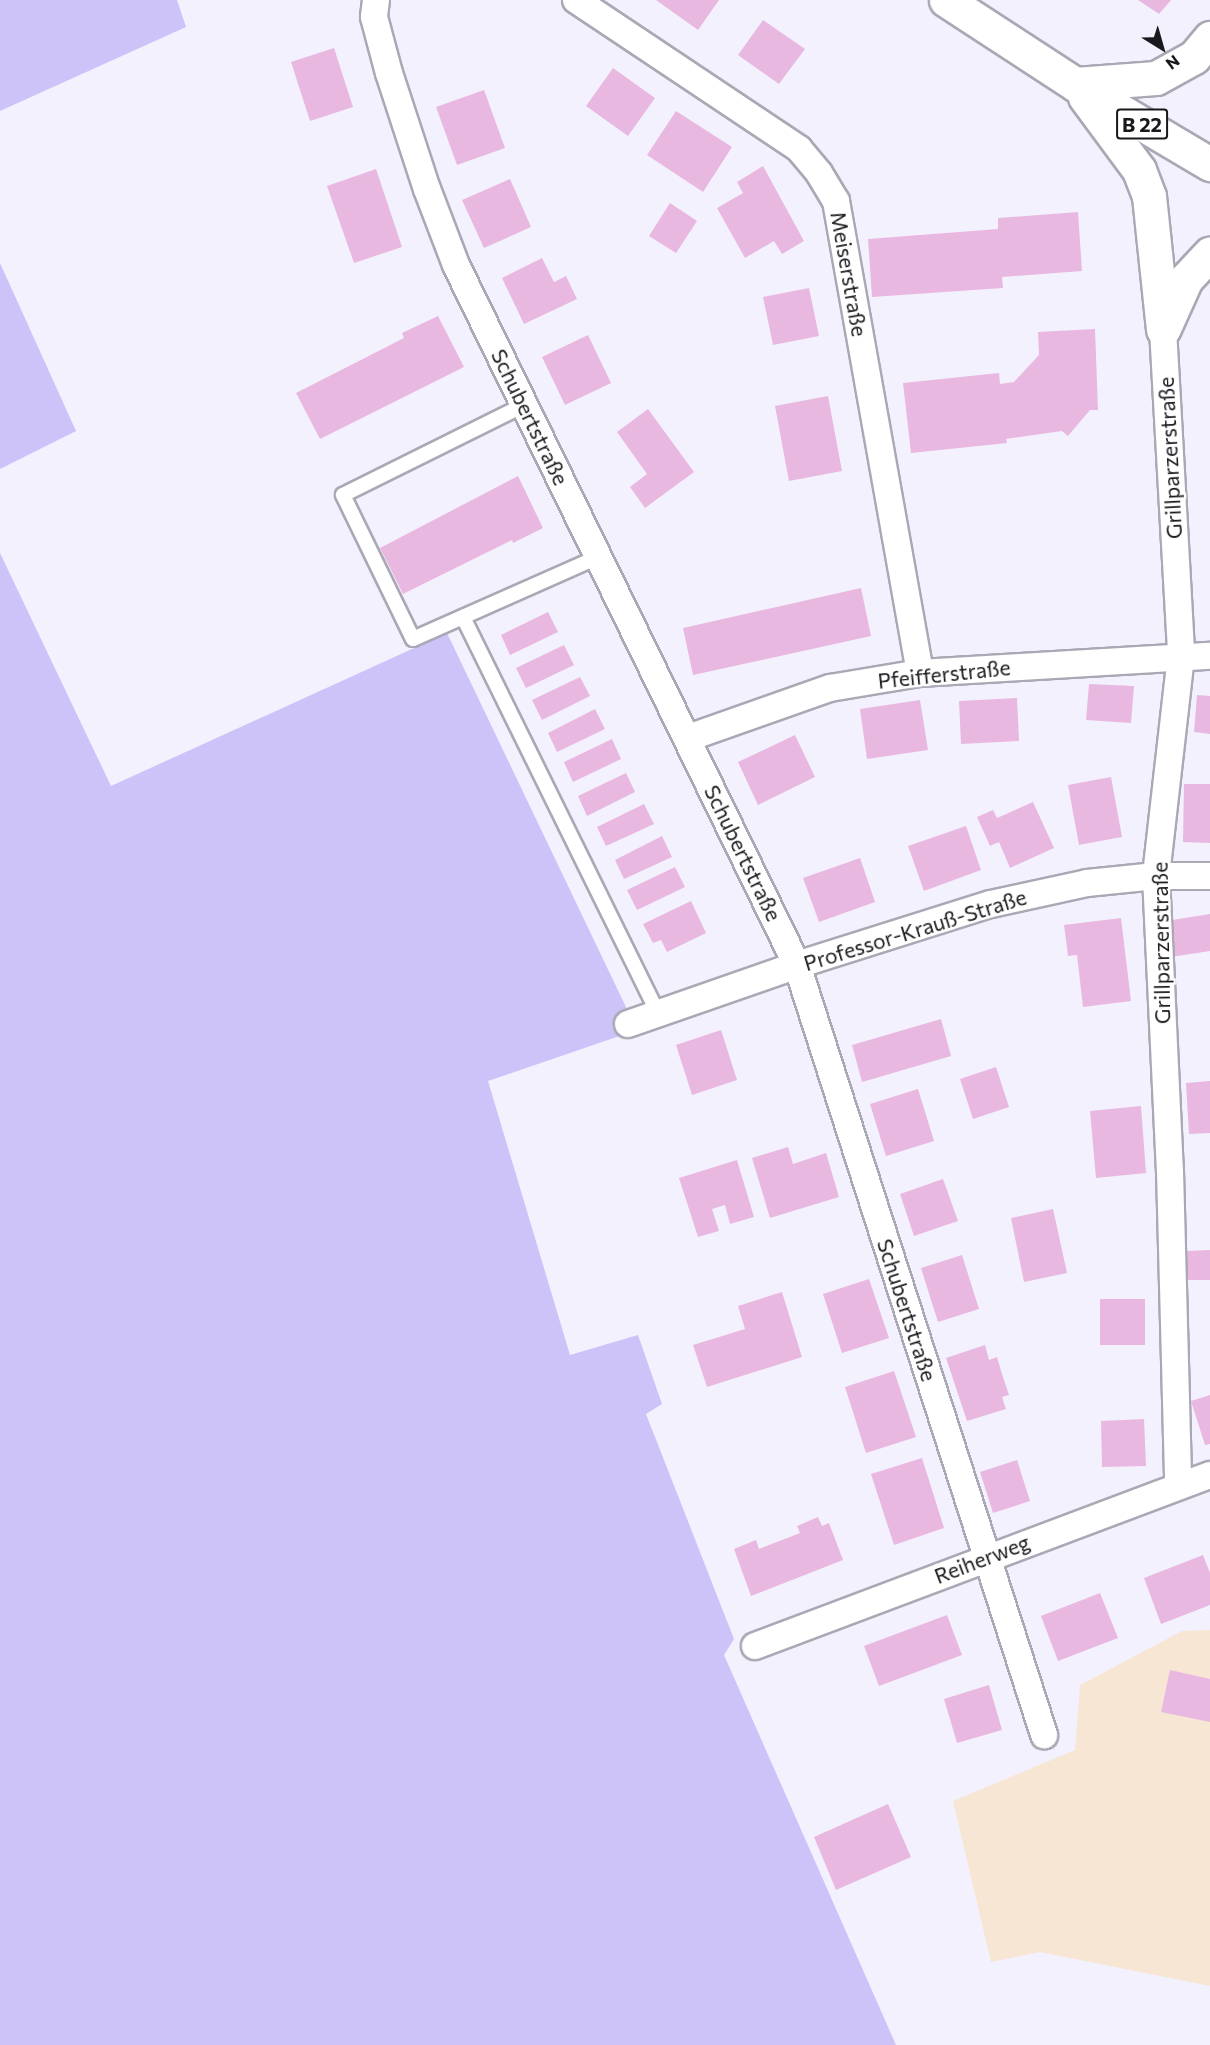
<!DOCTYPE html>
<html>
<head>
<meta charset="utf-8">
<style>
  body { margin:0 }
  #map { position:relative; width:1210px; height:2045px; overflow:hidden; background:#f3f1fe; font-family:Commissioner,sans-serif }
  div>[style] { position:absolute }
  .commercial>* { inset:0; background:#f7e6d4 }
  .green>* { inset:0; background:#cdc3f9 }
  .building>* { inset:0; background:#e9b8e0 }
  .roads { filter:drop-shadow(2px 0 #aaa8b4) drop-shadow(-2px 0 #aaa8b4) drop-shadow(0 2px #aaa8b4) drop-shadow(0 -2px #aaa8b4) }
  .lane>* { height:14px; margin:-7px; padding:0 7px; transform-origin:7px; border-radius:7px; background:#fff }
  .street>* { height:26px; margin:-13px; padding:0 13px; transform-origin:13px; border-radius:13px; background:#fff }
  .primary>* { height:33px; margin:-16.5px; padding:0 16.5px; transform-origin:16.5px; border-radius:16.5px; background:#fff }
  span { translate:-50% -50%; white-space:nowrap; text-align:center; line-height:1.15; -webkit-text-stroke:4.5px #fff; paint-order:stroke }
  .shield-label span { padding:2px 4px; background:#fff; border:2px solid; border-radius:4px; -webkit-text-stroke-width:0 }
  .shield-label { font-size:20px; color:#19181c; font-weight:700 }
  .street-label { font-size:21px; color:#19181c }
  .north { position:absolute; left:1132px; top:18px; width:60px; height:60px; -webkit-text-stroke:4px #fff; paint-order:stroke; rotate:143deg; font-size:16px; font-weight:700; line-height:24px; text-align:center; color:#19181c }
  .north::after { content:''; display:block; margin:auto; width:21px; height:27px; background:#19181c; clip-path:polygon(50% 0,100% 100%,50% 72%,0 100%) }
</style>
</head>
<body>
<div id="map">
  <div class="commercial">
    <i style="clip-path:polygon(1210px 1630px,1210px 1986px,1040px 1952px,991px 1962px,953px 1801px,1075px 1750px,1080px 1685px,1182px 1631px)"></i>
  </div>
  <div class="green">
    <i style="clip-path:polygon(0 0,177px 0,186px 27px,0 111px)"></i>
    <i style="clip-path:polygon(0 263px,76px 431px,0 469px)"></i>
    <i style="clip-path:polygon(0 553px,111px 786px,447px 633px,637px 1030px,488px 1081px,570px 1355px,638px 1335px,662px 1404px,646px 1414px,734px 1639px,724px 1655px,896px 2045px,0 2045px)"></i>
  </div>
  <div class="building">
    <i style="clip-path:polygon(656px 0,719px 0,698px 30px)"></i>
    <i style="clip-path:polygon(1138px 0,1171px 0,1159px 14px)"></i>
    <i style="clip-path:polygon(763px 20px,805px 49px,779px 84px,738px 55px)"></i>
    <i style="clip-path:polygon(334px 48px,353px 107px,310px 121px,291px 62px)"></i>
    <i style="clip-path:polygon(613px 68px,655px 98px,628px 136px,586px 106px)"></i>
    <i style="clip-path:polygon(484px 90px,505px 148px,457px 165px,436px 107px)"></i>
    <i style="clip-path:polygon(676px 111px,732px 147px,703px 192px,647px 155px)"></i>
    <i style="clip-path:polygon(763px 166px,804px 241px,782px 254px,774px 241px,745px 258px,717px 208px,743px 193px,737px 182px)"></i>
    <i style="clip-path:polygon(376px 169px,402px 247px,354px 263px,327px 186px)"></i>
    <i style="clip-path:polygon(510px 179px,531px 227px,484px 248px,462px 200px)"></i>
    <i style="clip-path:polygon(670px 203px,697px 221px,676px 253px,649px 236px)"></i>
    <i style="clip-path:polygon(1078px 212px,1082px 271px,1002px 277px,1003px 288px,872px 297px,868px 239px,998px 229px,998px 218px)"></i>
    <i style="clip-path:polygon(542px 258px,554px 282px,566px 276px,577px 299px,524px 324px,502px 278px)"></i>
    <i style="clip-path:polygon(809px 288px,819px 336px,773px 345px,763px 297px)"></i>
    <i style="clip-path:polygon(438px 316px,464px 367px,320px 439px,296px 393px,404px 338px,402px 333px)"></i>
    <i style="clip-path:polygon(1095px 329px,1098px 410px,1090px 410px,1068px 436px,1062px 431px,1006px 439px,1007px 443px,911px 453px,903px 383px,999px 373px,1000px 384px,1014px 382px,1039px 355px,1038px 332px)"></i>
    <i style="clip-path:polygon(588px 335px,611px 383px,565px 405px,542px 357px)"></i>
    <i style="clip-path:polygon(828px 396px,842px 471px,789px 481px,775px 406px)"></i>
    <i style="clip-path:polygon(648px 409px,694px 472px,645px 508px,630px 487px,647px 474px,617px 432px)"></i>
    <i style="clip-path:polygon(518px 476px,543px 528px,513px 543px,512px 540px,403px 594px,380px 548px)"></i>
    <i style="clip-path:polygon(861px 588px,871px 636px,693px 675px,683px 628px)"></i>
    <i style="clip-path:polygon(548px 612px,558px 632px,510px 655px,501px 635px)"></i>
    <i style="clip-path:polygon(564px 645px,574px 665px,526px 688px,516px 668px)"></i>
    <i style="clip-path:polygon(580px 677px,590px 696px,542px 720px,532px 700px)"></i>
    <i style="clip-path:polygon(1089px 684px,1134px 686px,1131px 723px,1086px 720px)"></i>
    <i style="clip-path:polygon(1197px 695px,1210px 696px,1210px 734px,1194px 732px)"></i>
    <i style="clip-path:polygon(1017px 698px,1019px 741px,961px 744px,959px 701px)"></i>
    <i style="clip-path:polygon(920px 700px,928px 750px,867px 759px,860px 709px)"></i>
    <i style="clip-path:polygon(595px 709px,605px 729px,557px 752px,548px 733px)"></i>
    <i style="clip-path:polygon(795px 735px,815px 777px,758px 805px,738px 762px)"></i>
    <i style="clip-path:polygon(612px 739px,621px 759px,573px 782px,564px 762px)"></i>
    <i style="clip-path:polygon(626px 773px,635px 792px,587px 816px,578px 796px)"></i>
    <i style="clip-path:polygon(1111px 777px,1122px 837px,1079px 845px,1068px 785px)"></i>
    <i style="clip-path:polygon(1184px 784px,1210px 784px,1210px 843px,1183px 842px)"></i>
    <i style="clip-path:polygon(1033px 802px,1054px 848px,1010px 868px,999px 842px,990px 846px,977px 817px,993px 810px,997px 818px)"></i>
    <i style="clip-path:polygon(644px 804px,654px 824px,606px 846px,597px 827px)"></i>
    <i style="clip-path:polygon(966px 826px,981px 870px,924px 891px,908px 846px)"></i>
    <i style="clip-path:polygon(662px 836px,672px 857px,624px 879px,615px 860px)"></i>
    <i style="clip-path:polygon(860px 858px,875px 902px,819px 922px,803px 878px)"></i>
    <i style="clip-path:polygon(675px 867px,685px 887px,637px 910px,627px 890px)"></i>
    <i style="clip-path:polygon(691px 901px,706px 933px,667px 952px,661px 940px,653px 943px,643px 924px)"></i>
    <i style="clip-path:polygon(1210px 914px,1210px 951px,1171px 957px,1166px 921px)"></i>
    <i style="clip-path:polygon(1121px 918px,1131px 1001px,1083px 1007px,1077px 955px,1068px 956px,1064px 925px)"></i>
    <i style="clip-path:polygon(941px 1019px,951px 1056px,862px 1082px,852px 1045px)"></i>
    <i style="clip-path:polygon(721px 1030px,737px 1080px,692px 1095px,676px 1045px)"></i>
    <i style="clip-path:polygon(996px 1067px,1009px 1107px,973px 1119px,960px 1079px)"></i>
    <i style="clip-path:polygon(1210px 1081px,1210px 1133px,1189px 1134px,1186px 1083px)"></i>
    <i style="clip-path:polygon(918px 1089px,934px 1141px,886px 1156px,870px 1104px)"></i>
    <i style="clip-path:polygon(1141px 1106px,1146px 1173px,1096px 1178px,1090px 1111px)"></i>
    <i style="clip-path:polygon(788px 1147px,793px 1164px,826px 1153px,839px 1197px,770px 1218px,752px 1158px)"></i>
    <i style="clip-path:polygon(737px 1160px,754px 1217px,730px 1224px,725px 1205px,712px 1209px,719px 1231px,698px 1237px,679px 1178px)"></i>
    <i style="clip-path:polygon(943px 1179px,958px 1221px,914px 1236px,900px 1194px)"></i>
    <i style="clip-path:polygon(1053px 1209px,1067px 1273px,1024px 1282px,1011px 1218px)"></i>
    <i style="clip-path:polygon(1210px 1250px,1210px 1280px,1188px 1280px,1187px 1251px)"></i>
    <i style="clip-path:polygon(962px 1255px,979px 1309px,938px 1322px,921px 1268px)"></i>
    <i style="clip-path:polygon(869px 1279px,889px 1338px,842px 1353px,823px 1294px)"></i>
    <i style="clip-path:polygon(782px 1292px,802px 1357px,707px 1387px,693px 1345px,745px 1329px,738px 1306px)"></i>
    <i style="clip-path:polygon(1100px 1299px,1145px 1299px,1145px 1345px,1100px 1345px)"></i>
    <i style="clip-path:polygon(985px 1345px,989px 1360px,997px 1357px,1002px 1374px,1009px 1395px,1002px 1397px,1006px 1409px,967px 1421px,946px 1358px)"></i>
    <i style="clip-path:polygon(894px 1371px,916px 1437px,866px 1453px,845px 1387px)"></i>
    <i style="clip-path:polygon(1210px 1395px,1210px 1444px,1205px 1445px,1191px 1401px)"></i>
    <i style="clip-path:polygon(1144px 1419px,1146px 1466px,1102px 1467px,1101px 1421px)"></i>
    <i style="clip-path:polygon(922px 1458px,944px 1528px,894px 1545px,871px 1474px)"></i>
    <i style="clip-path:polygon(1017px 1460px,1030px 1501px,993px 1513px,980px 1472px)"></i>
    <i style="clip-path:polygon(818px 1517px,822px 1526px,829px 1523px,843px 1560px,751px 1596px,734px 1549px,756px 1540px,759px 1549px,800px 1533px,797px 1526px)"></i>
    <i style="clip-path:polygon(1203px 1555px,1210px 1573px,1210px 1605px,1161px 1624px,1144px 1578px)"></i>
    <i style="clip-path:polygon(1100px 1593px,1118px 1638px,1058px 1661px,1041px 1616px)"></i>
    <i style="clip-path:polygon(947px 1615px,962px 1655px,879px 1686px,864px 1646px)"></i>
    <i style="clip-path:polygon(1170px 1670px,1210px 1679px,1210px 1722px,1161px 1712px)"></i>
    <i style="clip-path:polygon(989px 1685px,1002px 1730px,957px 1743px,944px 1699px)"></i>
    <i style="clip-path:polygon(888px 1804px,911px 1857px,836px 1890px,814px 1837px)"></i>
  </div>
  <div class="roads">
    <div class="lane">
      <i style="left:524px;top:405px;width:202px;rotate:153.6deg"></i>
      <i style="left:343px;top:495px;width:160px;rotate:64.1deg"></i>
      <i style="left:413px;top:639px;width:202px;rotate:-23.9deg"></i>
      <i style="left:463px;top:617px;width:444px;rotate:63.8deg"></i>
    </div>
    <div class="street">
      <i style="left:376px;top:0;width:17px;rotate:97deg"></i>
      <i style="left:374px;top:17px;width:58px;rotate:75deg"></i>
      <i style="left:389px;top:73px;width:122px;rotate:71.9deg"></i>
      <i style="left:427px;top:189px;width:81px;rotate:69.1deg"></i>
      <i style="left:456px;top:265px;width:779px;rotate:64.03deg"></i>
      <i style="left:797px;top:965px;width:809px;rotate:72.21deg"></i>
      <i style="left:576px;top:0;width:268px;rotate:33.7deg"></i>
      <i style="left:799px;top:149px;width:31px;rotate:50deg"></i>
      <i style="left:819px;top:173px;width:33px;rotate:59deg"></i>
      <i style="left:836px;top:201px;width:479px;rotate:79.9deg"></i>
      <i style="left:1163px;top:329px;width:327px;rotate:86.8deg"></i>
      <i style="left:1181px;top:656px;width:221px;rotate:96.5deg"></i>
      <i style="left:1156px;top:876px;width:295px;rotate:87.3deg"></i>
      <i style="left:1170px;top:1171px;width:315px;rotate:88.5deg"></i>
      <i style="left:688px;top:738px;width:151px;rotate:-19.4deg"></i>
      <i style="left:830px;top:688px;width:91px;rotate:-9.5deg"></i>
      <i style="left:920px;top:673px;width:290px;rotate:-3.4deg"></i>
      <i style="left:628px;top:1024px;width:179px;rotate:-19.2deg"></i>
      <i style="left:797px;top:965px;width:203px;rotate:-17.5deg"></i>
      <i style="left:991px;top:904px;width:98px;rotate:-12.3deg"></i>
      <i style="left:1087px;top:883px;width:69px;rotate:-5.8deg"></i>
      <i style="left:1156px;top:876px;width:54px"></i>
      <i style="left:755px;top:1646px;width:486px;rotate:-20.6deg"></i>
    </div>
    <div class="primary">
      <i style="left:946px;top:0;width:154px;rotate:33.1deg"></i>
      <i style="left:1075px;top:84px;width:157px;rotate:30.7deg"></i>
      <i style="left:1075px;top:84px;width:81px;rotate:-4.2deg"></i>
      <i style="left:1156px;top:78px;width:43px;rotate:-28.9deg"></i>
      <i style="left:1194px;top:57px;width:25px;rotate:-50deg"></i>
      <i style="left:1085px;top:97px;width:91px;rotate:53.5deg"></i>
      <i style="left:1139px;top:170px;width:28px;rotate:69deg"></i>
      <i style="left:1149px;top:196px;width:134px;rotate:84deg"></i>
      <i style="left:1164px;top:328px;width:54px;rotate:-65.8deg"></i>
      <i style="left:1186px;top:279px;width:35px;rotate:-47deg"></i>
    </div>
  </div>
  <div class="shield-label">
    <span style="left:1142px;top:124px">B 22</span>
  </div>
  <div class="street-label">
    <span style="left:849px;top:274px;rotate:80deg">Meiserstraße</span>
    <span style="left:530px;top:417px;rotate:64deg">Schubertstraße</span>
    <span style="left:1170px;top:458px;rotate:-93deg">Grillparzerstraße</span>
    <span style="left:944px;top:674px;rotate:-6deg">Pfeifferstraße</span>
    <span style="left:743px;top:853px;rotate:64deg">Schubertstraße</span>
    <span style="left:915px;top:930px;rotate:-17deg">Professor-Krauß-Straße</span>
    <span style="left:1161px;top:943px;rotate:-91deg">Grillparzerstraße</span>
    <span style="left:907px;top:1310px;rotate:72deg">Schubertstraße</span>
    <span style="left:982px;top:1559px;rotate:-21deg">Reiherweg</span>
  </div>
  <div class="north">N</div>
</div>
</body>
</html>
